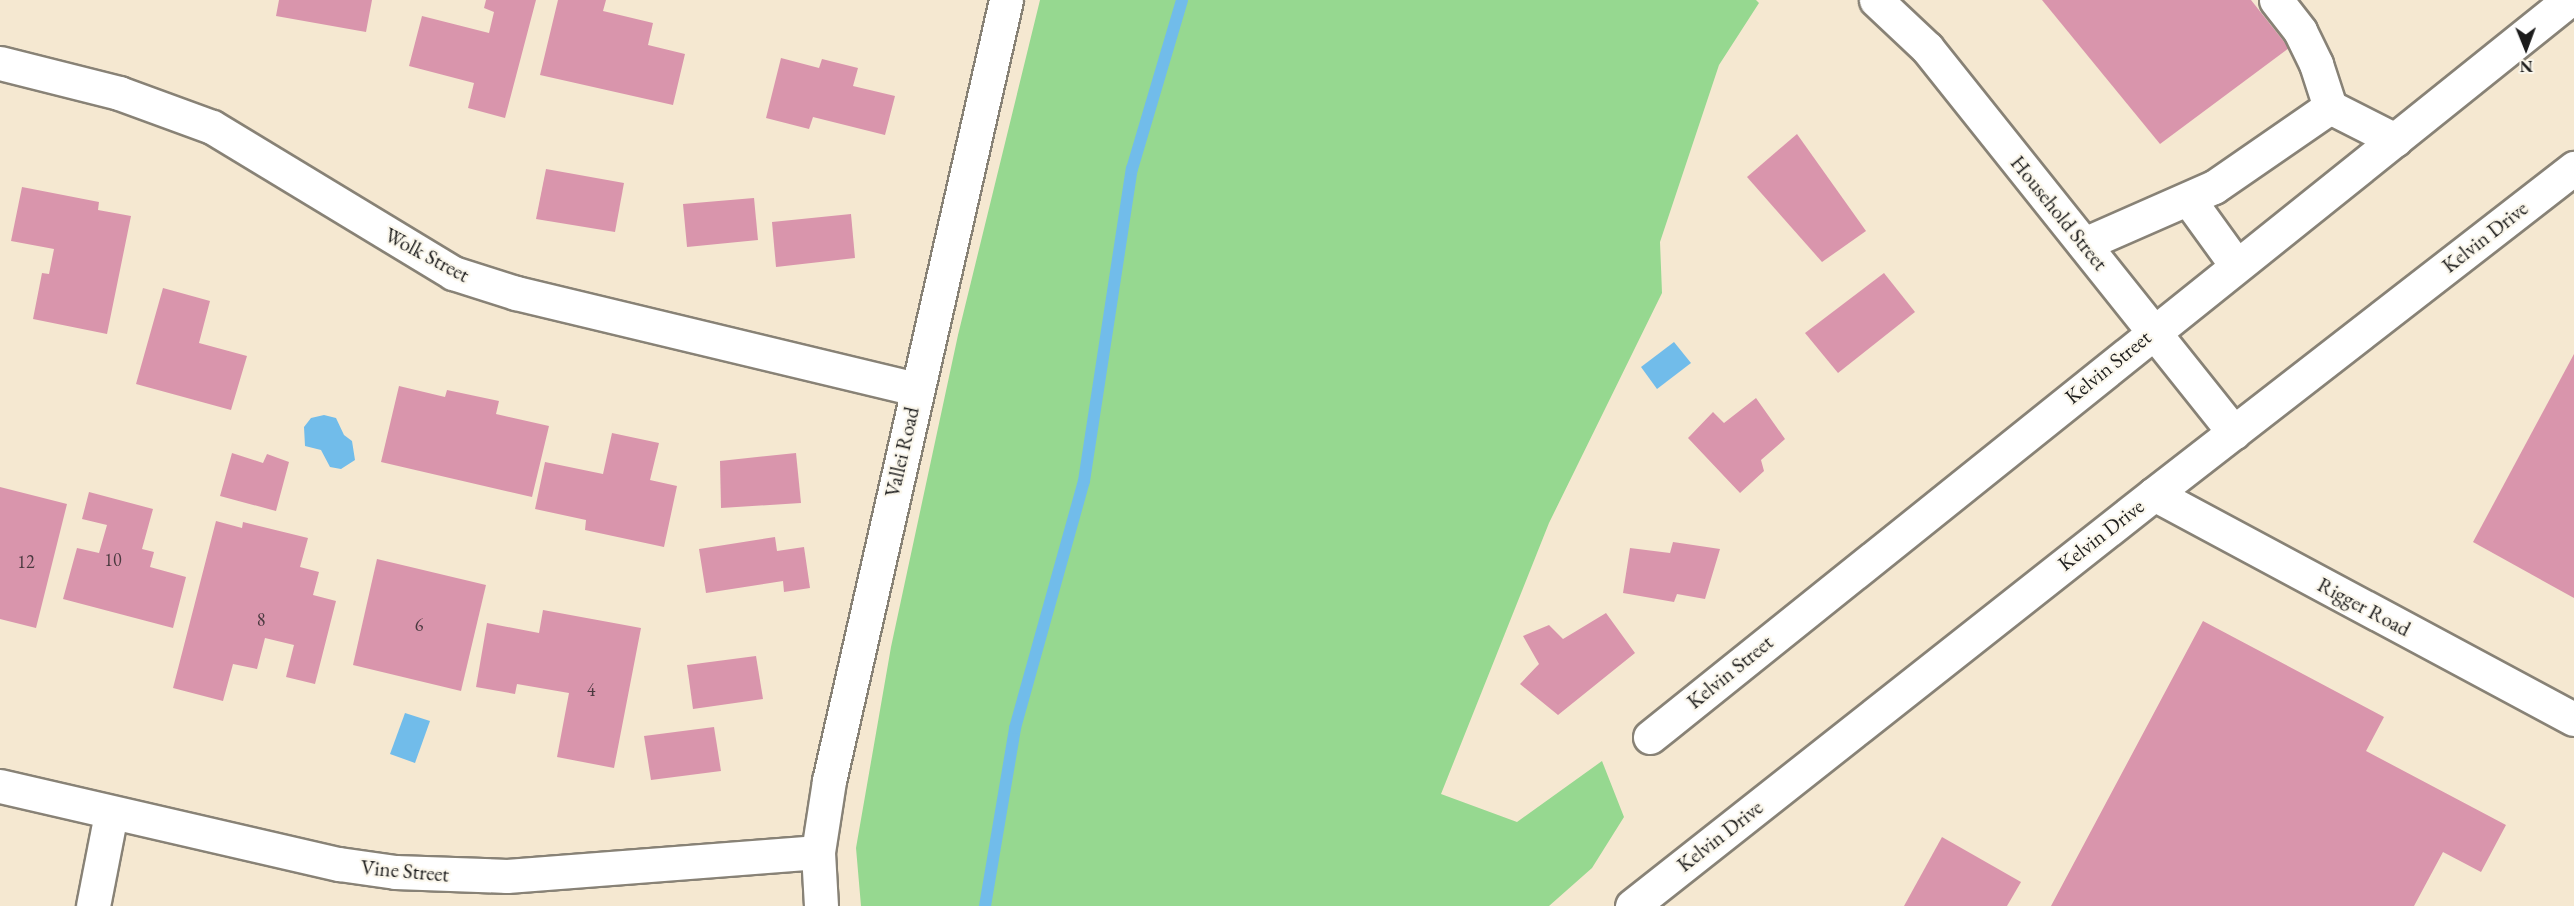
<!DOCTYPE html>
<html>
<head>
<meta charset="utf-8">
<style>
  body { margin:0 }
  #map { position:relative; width:2574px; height:906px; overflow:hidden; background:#f5e8d1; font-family:"EB Garamond",serif }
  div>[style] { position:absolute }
  .green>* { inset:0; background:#96d890 }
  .water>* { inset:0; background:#71bcea }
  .stream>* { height:12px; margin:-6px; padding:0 6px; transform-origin:6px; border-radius:6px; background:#71bcea }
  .building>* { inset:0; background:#d995ac }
  .roads { filter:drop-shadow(2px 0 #888276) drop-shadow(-2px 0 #888276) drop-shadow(0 2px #888276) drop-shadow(0 -2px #888276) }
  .minor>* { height:33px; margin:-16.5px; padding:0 16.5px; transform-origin:16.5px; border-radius:16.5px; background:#fff }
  span { translate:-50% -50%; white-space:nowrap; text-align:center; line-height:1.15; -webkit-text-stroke:4.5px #fbf7ec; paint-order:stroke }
  .number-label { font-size:18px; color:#4b3a40 }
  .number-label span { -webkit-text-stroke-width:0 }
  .street-label { font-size:21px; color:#1c1c1c }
  .north { position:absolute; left:2496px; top:18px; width:60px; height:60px; -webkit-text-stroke:4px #fbf7ec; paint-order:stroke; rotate:179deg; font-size:16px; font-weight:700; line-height:24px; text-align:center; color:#1c1c1c }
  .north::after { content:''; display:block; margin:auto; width:21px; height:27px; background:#1c1c1c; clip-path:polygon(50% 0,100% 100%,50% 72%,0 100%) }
</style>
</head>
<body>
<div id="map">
  <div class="green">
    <i style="clip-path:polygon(1040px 0,1756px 0,1759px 3px,1719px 65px,1660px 242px,1662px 293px,1549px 523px,1441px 794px,1517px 822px,1602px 761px,1624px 817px,1592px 868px,1549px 906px,861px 906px,856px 848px,891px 647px,958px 335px)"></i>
  </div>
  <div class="water">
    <i style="clip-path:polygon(1674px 342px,1691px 363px,1657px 389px,1641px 367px)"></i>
    <i style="clip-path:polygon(324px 415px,336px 418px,344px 435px,352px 441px,355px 460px,341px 469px,330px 467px,321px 450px,305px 446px,304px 427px,311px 418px)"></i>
    <i style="clip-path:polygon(405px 713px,430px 721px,415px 763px,390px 754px)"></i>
  </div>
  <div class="stream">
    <i style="left:985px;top:906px;width:181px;rotate:-80.4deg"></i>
    <i style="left:1015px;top:728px;width:256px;rotate:-74.4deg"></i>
    <i style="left:1084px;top:481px;width:316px;rotate:-81.3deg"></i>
    <i style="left:1132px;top:169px;width:176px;rotate:-73.5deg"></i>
  </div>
  <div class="building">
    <i style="clip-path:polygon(279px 0,372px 0,366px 32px,276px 16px)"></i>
    <i style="clip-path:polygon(486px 0,536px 0,505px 118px,468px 108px,474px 83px,409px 66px,422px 16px,489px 33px,494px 12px,484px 8px)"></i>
    <i style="clip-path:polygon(558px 0,606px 0,603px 11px,653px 23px,648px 45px,685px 54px,673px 105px,540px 75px)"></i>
    <i style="clip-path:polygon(2042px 0,2251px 0,2289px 48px,2160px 144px)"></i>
    <i style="clip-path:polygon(781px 58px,819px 68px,822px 59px,858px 68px,853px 86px,895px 96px,885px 135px,813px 117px,809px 129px,766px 118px)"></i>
    <i style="clip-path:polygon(1797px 134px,1866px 231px,1822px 262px,1747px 177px)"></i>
    <i style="clip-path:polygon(546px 169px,624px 183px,615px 232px,536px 219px)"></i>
    <i style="clip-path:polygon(22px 187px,99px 202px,98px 210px,131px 216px,107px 334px,33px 319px,42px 273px,49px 274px,54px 249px,11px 241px)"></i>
    <i style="clip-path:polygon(754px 198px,758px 240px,687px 247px,683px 204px)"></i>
    <i style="clip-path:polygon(851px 214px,855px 258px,776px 267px,772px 222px)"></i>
    <i style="clip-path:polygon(1884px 273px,1915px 312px,1838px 373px,1805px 333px)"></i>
    <i style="clip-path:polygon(163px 288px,210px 301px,199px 343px,247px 356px,231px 410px,136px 384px)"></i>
    <i style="clip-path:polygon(2574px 354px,2574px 598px,2473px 542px)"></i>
    <i style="clip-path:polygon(399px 386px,445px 397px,447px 390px,499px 401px,496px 414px,549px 426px,532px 497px,381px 462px)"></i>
    <i style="clip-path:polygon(1756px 398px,1785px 439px,1761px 460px,1764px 471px,1740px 493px,1688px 438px,1713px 412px,1724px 423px)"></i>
    <i style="clip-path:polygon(612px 433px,659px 443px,650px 480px,677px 486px,664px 547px,585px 530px,586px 520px,535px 509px,545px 462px,603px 474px)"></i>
    <i style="clip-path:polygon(232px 453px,263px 463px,267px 454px,289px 462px,276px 511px,220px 496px)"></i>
    <i style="clip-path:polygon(796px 453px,801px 503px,721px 508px,720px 461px)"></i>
    <i style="clip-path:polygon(0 487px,67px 504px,36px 628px,0 619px)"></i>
    <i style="clip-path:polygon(89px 492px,153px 509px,142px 549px,154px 552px,150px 567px,186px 577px,173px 628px,63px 599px,77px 548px,99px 553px,107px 525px,82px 519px)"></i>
    <i style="clip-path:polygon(216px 521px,242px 528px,243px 522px,308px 538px,300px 567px,319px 572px,313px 595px,336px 601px,315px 684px,286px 677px,294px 645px,265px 638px,257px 669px,233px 664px,223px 701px,173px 688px)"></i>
    <i style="clip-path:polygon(775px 537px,777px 551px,804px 547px,810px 588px,784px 592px,783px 581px,706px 593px,699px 549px)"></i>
    <i style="clip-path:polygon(1673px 542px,1720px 549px,1705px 599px,1677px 594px,1674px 602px,1623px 593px,1630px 548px,1670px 553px)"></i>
    <i style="clip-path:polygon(377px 559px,486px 585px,461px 691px,353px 665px)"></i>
    <i style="clip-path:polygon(543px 610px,641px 628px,614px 768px,557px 757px,569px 693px,517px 684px,515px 694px,476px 687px,487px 623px,539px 633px)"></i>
    <i style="clip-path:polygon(1606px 613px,1635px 653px,1558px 715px,1520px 684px,1539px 664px,1523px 636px,1549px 625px,1563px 639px)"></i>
    <i style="clip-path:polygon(2203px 621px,2384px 717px,2366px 751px,2506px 825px,2481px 872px,2443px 852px,2414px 906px,2051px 906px)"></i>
    <i style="clip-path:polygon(756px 656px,763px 699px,693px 709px,687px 665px)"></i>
    <i style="clip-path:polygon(714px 727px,721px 771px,651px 780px,644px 736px)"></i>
    <i style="clip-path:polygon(1942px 837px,2021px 882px,2007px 906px,1904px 906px)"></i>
  </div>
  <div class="roads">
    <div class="minor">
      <i style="left:1876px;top:0;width:70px;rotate:43.3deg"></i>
      <i style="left:1927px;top:48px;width:492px;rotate:51.4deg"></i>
      <i style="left:2276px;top:0;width:39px;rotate:52deg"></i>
      <i style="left:2300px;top:31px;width:37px;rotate:64deg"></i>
      <i style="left:2316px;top:64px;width:45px;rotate:72deg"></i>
      <i style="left:2330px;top:107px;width:73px;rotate:26.9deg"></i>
      <i style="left:0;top:63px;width:123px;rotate:14.1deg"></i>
      <i style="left:119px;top:93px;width:99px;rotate:20.1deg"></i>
      <i style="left:212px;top:127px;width:282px;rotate:31.2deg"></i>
      <i style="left:453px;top:273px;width:66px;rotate:17.6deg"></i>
      <i style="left:516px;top:293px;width:411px;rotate:13.5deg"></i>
      <i style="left:2189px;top:200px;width:80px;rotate:54.1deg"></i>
      <i style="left:2084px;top:244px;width:142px;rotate:-23.7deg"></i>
      <i style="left:2214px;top:187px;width:141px;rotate:-34.6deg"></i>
      <i style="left:2154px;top:494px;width:476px;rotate:28.2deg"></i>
      <i style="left:1650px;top:737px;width:1178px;rotate:-38.73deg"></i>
      <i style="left:0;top:786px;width:348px;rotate:13deg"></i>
      <i style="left:339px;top:864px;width:57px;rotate:8.1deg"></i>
      <i style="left:395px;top:872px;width:112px;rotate:2deg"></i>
      <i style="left:507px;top:876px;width:312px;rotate:-4.4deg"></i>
      <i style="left:93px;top:906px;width:95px;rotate:-79deg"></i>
      <i style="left:821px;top:906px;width:54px;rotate:-93.2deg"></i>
      <i style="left:818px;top:852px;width:72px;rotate:-81.2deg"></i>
      <i style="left:829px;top:781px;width:801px;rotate:-77.23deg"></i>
      <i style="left:1632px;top:906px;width:665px;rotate:-38.28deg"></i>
      <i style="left:2154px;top:494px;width:532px;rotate:-37.82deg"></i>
    </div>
  </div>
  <div class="number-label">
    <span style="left:113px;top:560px">10</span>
    <span style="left:26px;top:562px">12</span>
    <span style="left:261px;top:620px">8</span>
    <span style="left:419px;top:625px">6</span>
    <span style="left:591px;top:690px">4</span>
  </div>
  <div class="street-label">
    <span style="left:2059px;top:213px;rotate:51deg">Household Street</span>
    <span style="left:2485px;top:237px;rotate:-38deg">Kelvin Drive</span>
    <span style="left:427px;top:255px;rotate:28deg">Wolk Street</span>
    <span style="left:2108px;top:367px;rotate:-39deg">Kelvin Street</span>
    <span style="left:902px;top:452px;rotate:-77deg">Vallei Road</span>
    <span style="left:2101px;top:535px;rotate:-38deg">Kelvin Drive</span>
    <span style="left:2364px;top:607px;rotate:28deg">Rigger Road</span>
    <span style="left:1730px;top:672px;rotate:-39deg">Kelvin Street</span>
    <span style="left:1720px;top:836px;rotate:-38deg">Kelvin Drive</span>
    <span style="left:405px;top:871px;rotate:5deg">Vine Street</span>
  </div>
  <div class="north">N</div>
</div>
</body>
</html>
